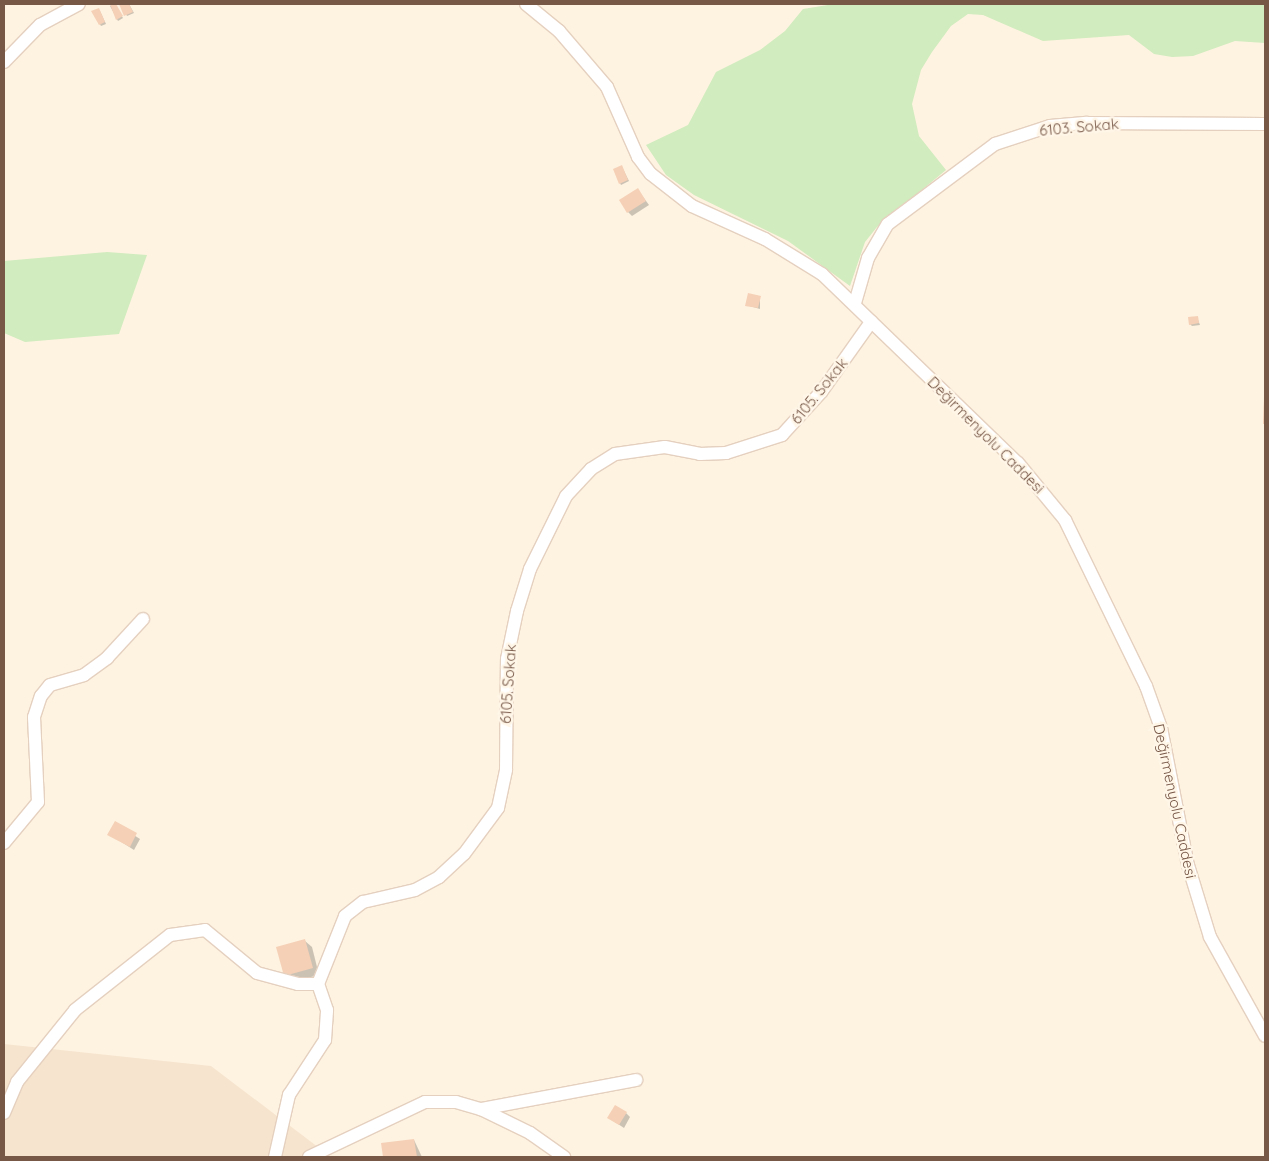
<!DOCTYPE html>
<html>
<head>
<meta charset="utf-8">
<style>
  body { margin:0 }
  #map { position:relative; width:1269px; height:1161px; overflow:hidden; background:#fef3e1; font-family:Quicksand,sans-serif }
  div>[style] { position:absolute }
  .residential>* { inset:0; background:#f6e4ce }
  .green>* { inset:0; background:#d1ecbe }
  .shadow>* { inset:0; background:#0003 }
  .building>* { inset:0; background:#f5d0b6 }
  .roads { filter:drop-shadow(1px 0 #e5d0bf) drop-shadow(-1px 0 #e5d0bf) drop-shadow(0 1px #e5d0bf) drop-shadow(0 -1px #e5d0bf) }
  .minor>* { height:12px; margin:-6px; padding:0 6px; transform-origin:6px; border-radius:6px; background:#fff }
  span { translate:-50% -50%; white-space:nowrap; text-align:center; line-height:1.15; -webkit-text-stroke:5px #fff6e8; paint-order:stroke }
  .street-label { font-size:15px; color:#775746 }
  .frame { position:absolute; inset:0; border:5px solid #775746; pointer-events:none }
</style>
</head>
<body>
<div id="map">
  <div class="residential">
    <i style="clip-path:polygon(4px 1044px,211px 1066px,331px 1157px,4px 1157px)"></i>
  </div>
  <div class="green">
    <i style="clip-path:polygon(834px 4px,1265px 4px,1265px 43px,1235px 41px,1193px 56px,1172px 57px,1154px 54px,1129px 35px,1043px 41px,983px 15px,968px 14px,951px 26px,932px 52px,921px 70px,912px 104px,919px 136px,946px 170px,877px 227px,865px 242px,850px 286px,788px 241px,694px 195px,666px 175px,646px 145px,688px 125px,716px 72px,760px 50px,785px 31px,803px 9px)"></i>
    <i style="clip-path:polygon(107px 252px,147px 255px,119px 334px,25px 342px,4px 333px,4px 261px)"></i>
  </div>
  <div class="shadow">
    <i style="clip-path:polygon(113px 4px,123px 18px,118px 21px,110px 6px)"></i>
    <i style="clip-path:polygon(120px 4px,129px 4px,134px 13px,127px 16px)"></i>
    <i style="clip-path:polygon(100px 11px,106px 24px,101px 26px,93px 12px)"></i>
    <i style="clip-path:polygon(622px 167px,629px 181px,621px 185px,620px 183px)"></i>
    <i style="clip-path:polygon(638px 190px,649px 205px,632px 216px,628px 212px)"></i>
    <i style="clip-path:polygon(760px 297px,760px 309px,746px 305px)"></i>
    <i style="clip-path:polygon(1197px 317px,1200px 325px,1192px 326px,1190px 324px)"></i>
    <i style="clip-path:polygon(115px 823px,140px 839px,134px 850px,109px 834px)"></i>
    <i style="clip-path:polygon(305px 941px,312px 947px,319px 975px,291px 982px,285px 976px)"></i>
    <i style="clip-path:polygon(626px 1113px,630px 1117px,624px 1128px,609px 1118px)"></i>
    <i style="clip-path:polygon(414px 1140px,422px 1157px,384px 1157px,382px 1144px)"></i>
  </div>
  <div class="building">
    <i style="clip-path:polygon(110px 4px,116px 4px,123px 16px,116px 20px)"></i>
    <i style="clip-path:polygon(119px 4px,129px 4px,133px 12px,124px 16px)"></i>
    <i style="clip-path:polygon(99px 8px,105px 22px,99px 25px,91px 11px)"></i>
    <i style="clip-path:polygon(622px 165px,628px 180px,619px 184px,613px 169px)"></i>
    <i style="clip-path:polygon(638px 188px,646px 201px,627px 213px,619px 200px)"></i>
    <i style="clip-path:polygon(748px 293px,761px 296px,758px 308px,745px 306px)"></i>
    <i style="clip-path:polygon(1198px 316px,1199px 323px,1189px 325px,1188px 317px)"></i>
    <i style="clip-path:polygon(1264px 398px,1265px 398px,1265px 424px,1263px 424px)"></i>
    <i style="clip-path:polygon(115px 821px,137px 833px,130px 847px,107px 835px)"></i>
    <i style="clip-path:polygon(305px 939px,313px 968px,284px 976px,276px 947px)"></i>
    <i style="clip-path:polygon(615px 1105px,627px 1112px,619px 1125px,607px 1118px)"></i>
    <i style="clip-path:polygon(414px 1139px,417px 1157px,383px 1157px,381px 1143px)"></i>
  </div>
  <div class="roads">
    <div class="minor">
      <i style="left:526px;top:4px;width:43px;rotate:39.3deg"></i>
      <i style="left:559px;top:31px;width:74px;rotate:49.4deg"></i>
      <i style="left:607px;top:87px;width:77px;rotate:66.1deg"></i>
      <i style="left:638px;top:157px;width:21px;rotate:53deg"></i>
      <i style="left:651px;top:174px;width:52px;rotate:38deg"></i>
      <i style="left:692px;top:206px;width:80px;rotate:24.3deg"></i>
      <i style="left:765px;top:239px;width:67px;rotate:31.6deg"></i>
      <i style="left:822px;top:274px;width:272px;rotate:44deg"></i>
      <i style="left:1018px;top:463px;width:74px;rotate:50.5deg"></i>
      <i style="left:1065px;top:520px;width:185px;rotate:64deg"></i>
      <i style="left:1146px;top:686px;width:45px;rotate:70.3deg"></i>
      <i style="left:1161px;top:728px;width:140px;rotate:78.9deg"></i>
      <i style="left:1188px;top:865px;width:75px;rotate:73deg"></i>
      <i style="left:1210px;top:937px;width:113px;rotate:60.9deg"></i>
      <i style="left:4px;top:62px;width:52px;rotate:-45.8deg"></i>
      <i style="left:40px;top:25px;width:44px;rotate:-28.3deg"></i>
      <i style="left:855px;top:303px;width:47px;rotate:-73.9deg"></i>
      <i style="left:868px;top:258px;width:39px;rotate:-60deg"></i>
      <i style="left:888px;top:224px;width:134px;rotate:-36.8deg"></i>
      <i style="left:995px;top:144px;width:58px;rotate:-18.1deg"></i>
      <i style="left:1050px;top:126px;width:37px;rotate:-5deg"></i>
      <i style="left:1087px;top:123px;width:178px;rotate:0.3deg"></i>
      <i style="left:4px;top:843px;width:53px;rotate:-50.3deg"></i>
      <i style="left:38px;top:802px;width:85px;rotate:-92.7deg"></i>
      <i style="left:34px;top:717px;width:22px;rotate:-72deg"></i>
      <i style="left:41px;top:696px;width:14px;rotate:-51deg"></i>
      <i style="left:50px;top:685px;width:35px;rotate:-16deg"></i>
      <i style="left:84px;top:675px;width:29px;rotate:-36deg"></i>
      <i style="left:107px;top:658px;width:53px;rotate:-47.3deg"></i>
      <i style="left:481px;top:1109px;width:55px;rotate:26.1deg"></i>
      <i style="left:530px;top:1133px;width:42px;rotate:35.2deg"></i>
      <i style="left:4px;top:1113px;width:34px;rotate:-67deg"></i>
      <i style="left:17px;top:1082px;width:92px;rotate:-51.1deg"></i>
      <i style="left:75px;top:1010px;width:121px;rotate:-38.3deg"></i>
      <i style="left:170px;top:935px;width:35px;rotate:-8deg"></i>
      <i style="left:205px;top:930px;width:67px;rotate:39.6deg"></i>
      <i style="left:257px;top:973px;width:42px;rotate:15deg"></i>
      <i style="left:298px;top:984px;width:20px"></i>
      <i style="left:275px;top:1157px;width:64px;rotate:-77.3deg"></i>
      <i style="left:289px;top:1095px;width:66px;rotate:-56.8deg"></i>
      <i style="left:325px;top:1040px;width:30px;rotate:-86deg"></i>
      <i style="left:327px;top:1010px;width:28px;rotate:-109deg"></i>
      <i style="left:318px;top:984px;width:73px;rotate:-68.3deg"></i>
      <i style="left:345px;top:916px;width:23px;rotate:-38deg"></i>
      <i style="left:363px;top:902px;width:53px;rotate:-13deg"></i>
      <i style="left:415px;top:890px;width:27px;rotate:-28deg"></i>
      <i style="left:439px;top:877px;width:34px;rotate:-43deg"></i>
      <i style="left:464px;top:854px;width:57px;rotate:-53.5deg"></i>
      <i style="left:498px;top:808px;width:39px;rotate:-78deg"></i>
      <i style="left:506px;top:770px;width:111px;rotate:-89.5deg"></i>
      <i style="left:507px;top:659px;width:49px;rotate:-78.2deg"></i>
      <i style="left:517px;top:611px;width:44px;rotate:-72.8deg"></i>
      <i style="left:530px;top:569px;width:81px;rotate:-63.7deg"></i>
      <i style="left:566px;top:496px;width:37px;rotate:-47deg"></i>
      <i style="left:591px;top:469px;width:28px;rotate:-32deg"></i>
      <i style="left:615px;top:454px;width:50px;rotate:-8deg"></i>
      <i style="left:665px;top:447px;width:36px;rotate:11deg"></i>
      <i style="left:700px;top:454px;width:26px;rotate:-2deg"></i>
      <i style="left:726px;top:453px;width:59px;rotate:-17.8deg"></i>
      <i style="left:782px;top:435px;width:59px;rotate:-47.7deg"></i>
      <i style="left:822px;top:391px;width:85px;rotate:-54.6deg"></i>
      <i style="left:309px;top:1157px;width:128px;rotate:-25.4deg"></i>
      <i style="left:425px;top:1102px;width:31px"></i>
      <i style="left:456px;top:1102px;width:26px;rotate:16deg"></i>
      <i style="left:481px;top:1109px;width:158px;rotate:-10.6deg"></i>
    </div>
  </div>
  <div class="street-label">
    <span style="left:1079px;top:127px;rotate:-5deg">6103. Sokak</span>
    <span style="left:819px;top:391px;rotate:-51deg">6105. Sokak</span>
    <span style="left:986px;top:435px;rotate:45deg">Değirmenyolu Caddesi</span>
    <span style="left:508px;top:684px;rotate:-86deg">6105. Sokak</span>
    <span style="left:1175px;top:801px;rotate:78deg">Değirmenyolu Caddesi</span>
  </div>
  <div class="frame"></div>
</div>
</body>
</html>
